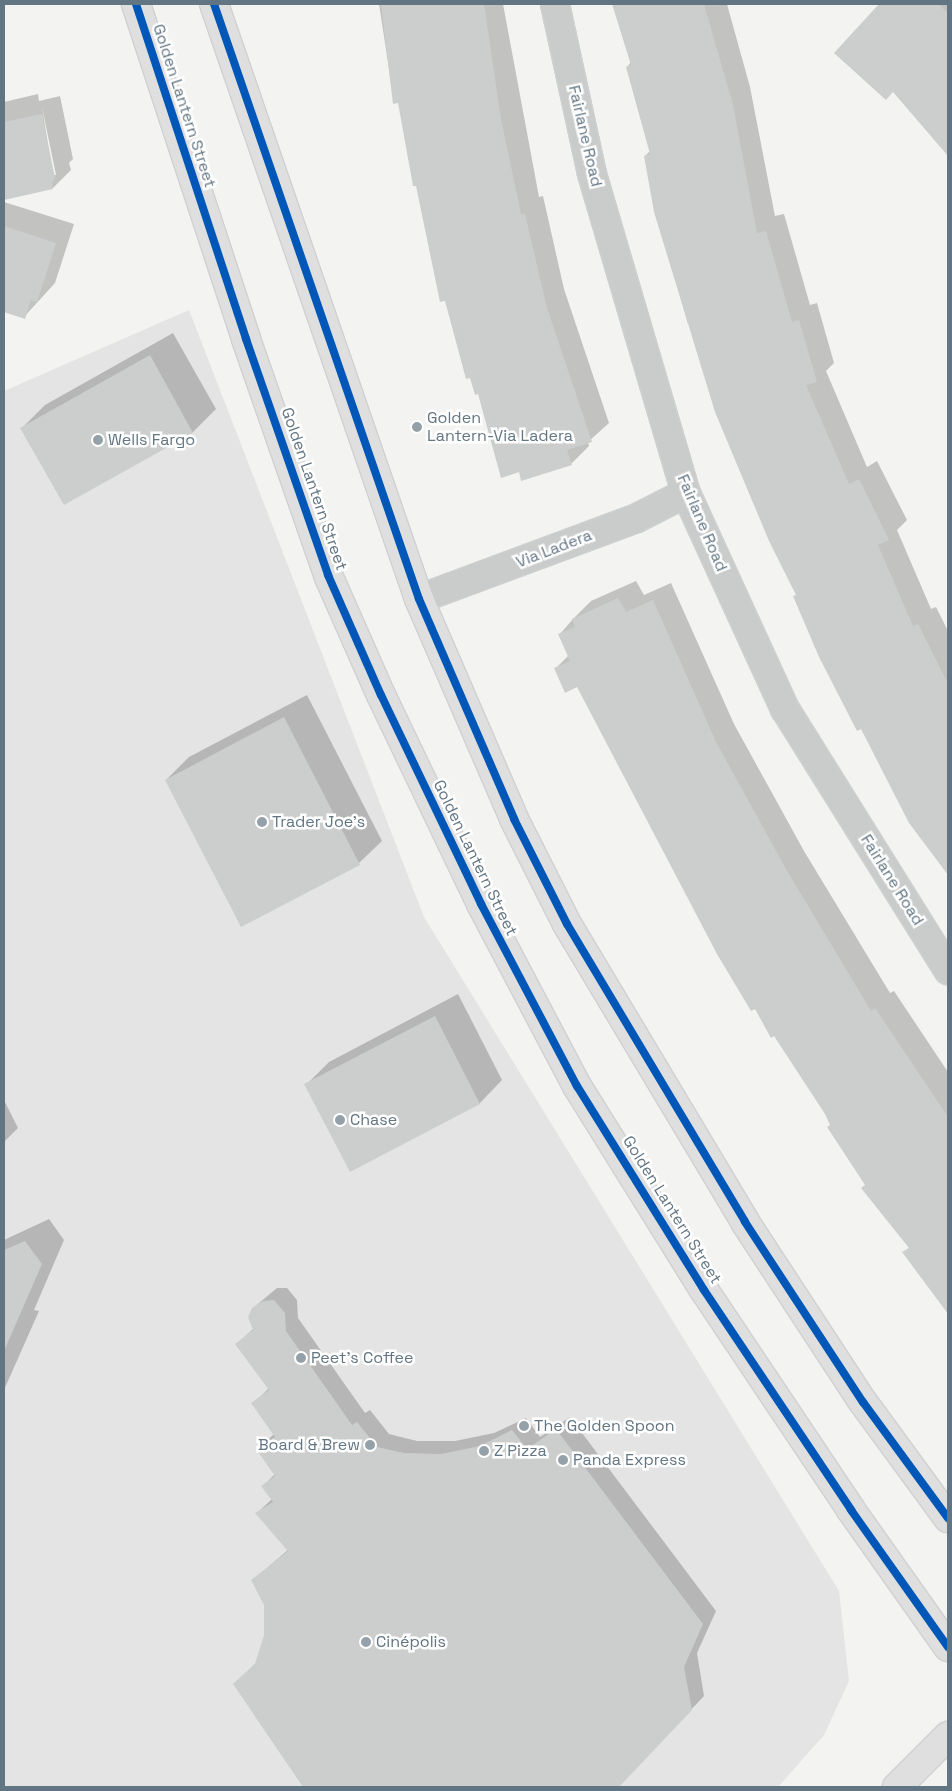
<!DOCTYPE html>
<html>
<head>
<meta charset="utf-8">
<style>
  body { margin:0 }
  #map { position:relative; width:952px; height:1791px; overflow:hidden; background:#f3f3f1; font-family:"Space Grotesk",sans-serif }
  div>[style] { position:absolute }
  .built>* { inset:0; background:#e3e4e3 }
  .shadow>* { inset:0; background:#0003 }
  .building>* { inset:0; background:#cccece }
  .roads { filter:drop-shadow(1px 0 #cfd1d1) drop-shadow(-1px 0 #cfd1d1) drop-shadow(0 1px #cfd1d1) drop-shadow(0 -1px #cfd1d1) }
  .street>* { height:28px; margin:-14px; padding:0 14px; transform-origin:14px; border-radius:14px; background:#cacccc }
  .secondary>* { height:28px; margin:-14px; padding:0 14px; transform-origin:14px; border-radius:14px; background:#dfdfe0 }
  .primary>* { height:28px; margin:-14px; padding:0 14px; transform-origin:14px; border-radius:14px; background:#dfdfe0 }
  .cycleway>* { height:8px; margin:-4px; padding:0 4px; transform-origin:4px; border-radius:4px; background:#0057b8 }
  .dots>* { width:14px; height:14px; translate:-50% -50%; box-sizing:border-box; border:2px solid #fff; border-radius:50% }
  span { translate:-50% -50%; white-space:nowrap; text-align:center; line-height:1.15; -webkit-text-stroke:5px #fff; paint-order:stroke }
  .street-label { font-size:16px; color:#627582 }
  .poi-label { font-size:16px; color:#627582 }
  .left { translate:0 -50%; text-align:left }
  .right { translate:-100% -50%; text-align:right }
  .frame { position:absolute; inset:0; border:5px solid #627582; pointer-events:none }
</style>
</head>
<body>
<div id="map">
  <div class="built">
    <i style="clip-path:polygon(189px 310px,424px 917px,839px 1591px,849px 1681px,824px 1735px,778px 1787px,4px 1787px,4px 391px)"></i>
  </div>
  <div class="shadow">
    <i style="clip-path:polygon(379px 4px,503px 4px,539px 197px,543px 196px,564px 289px,609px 423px,588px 442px,589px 446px,571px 464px,520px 471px,479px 393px,399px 102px,394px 102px)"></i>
    <i style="clip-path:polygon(613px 4px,727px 4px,750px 87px,775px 216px,784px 214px,810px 305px,817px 303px,834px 363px,826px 371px,867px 467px,877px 461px,907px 520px,897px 530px,931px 609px,936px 607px,948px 631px,948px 873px,911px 822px,797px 594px,691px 323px,688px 324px,656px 211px,645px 156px,650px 151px,627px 67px,631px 62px)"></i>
    <i style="clip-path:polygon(880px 4px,948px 4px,948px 154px,894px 91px,836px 53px)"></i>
    <i style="clip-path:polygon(evenodd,38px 94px,39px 101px,60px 96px,73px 159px,69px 163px,71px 170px,53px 188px,4px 198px,4px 102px,38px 94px,42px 107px,56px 175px,53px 175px,42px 107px)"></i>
    <i style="clip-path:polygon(4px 202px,74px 224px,55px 283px,24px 317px,4px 311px)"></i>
    <i style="clip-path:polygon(173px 333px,216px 409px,193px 432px,64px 504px,22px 428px,45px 405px)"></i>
    <i style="clip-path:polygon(636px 581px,644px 595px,671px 583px,734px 724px,804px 851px,890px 993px,894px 991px,948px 1072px,948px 1291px,938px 1298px,904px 1252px,910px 1247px,866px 1184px,577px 686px,555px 669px,569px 655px,560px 634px,573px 619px,591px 601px)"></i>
    <i style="clip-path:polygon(307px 695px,382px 841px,359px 863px,166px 780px,189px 757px)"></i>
    <i style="clip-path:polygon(458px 994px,502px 1080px,480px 1103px,350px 1171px,306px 1085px,329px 1062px)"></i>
    <i style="clip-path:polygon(4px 1100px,18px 1128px,4px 1142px)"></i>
    <i style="clip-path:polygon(49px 1219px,64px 1240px,34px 1310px,39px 1311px,4px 1390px,4px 1240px)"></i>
    <i style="clip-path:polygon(277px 1288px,287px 1288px,297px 1300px,298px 1318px,365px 1413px,370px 1410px,389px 1434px,417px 1441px,455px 1441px,494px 1433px,526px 1418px,540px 1437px,570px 1417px,716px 1611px,697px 1653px,704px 1696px,618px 1787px,304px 1787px,234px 1684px,256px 1663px,266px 1635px,266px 1605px,253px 1580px,289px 1549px,257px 1513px,272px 1499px,263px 1486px,275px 1474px,258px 1449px,274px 1434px,253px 1404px,269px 1388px,237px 1344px,254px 1328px,253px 1308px)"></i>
  </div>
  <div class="building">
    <i style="clip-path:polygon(381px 4px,484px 4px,501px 119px,521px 214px,525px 214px,547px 308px,592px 442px,567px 450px,572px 465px,521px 481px,519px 472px,501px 478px,478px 394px,475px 395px,470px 378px,466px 379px,445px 301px,440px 302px,416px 186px,413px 186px,398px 103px,393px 104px)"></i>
    <i style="clip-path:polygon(612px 4px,704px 4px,733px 105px,757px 233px,766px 231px,792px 322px,799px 320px,817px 382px,806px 385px,849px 484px,859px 479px,889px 540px,878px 545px,913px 626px,918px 624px,948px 684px,948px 875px,909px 823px,861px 729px,857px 731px,819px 657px,793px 596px,796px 595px,769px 541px,715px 412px,654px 212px,644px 156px,650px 154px,626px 67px,631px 65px)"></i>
    <i style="clip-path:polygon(879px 4px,938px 4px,948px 13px,948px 156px,893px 92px,886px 100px,834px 53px)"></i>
    <i style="clip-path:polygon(42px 114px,55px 178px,52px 182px,53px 189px,4px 200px,4px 122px)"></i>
    <i style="clip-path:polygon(4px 226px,56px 243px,37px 302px,31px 300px,25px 319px,4px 312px)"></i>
    <i style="clip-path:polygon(150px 355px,193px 433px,64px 505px,20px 428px)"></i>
    <i style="clip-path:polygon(618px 598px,626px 612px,653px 600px,716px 742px,786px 869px,871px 1011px,875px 1008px,948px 1117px,948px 1314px,902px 1252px,909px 1248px,861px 1188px,865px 1185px,827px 1127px,830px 1125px,825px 1114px,774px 1036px,771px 1038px,755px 1009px,751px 1011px,717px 954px,577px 687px,565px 693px,554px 668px,570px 661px,558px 634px,575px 627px,572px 619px)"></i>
    <i style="clip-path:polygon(284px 717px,360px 865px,241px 927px,165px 780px)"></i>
    <i style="clip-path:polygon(435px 1016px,480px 1104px,350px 1172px,304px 1084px)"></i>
    <i style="clip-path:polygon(25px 1241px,42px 1264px,4px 1351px,4px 1250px)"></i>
    <i style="clip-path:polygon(274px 1300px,285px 1313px,286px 1331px,352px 1425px,357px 1422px,377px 1447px,404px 1453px,441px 1454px,480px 1446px,512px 1430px,527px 1449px,556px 1429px,703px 1624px,684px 1667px,692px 1710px,619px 1787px,303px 1787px,233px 1684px,255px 1664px,264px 1635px,264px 1605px,251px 1580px,288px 1551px,255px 1513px,273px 1502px,261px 1486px,275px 1476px,256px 1449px,275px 1437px,251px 1403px,269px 1390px,235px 1344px,253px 1330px,248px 1317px,252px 1308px,263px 1301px)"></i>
  </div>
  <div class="roads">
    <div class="street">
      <i style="left:555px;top:4px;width:174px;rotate:77.7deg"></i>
      <i style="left:592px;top:174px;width:333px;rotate:73.6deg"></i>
      <i style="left:686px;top:493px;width:238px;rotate:65.4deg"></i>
      <i style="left:785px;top:709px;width:308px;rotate:58deg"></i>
      <i style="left:419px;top:599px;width:233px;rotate:-20.4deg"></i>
      <i style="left:637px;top:518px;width:55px;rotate:-27deg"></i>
    </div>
    <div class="secondary">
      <i style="left:897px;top:1787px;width:72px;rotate:-45deg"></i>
    </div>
    <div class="primary">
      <i style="left:136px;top:4px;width:353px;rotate:71.8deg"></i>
      <i style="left:246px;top:339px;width:250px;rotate:70.8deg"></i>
      <i style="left:328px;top:575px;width:131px;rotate:66.2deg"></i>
      <i style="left:381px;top:695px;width:232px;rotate:64.4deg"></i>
      <i style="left:481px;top:904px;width:206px;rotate:62.2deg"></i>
      <i style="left:577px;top:1086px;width:240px;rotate:58.1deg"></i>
      <i style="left:704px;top:1290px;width:265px;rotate:56.2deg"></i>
      <i style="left:851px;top:1510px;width:168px;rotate:54.7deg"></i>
      <i style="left:214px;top:4px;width:629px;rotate:70.99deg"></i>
      <i style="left:419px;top:599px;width:240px;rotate:66.6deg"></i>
      <i style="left:514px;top:819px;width:118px;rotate:63.2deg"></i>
      <i style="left:567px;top:924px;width:347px;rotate:59.1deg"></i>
      <i style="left:745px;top:1222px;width:215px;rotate:56.8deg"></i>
      <i style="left:863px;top:1402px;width:144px;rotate:53.8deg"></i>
    </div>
  </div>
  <div class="cycleway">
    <i style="left:136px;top:4px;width:353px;rotate:71.8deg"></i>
    <i style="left:246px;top:339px;width:250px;rotate:70.8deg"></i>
    <i style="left:328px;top:575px;width:131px;rotate:66.2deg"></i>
    <i style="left:381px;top:695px;width:232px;rotate:64.4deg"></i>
    <i style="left:481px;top:904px;width:206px;rotate:62.2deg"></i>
    <i style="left:577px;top:1086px;width:240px;rotate:58.1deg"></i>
    <i style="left:704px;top:1290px;width:265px;rotate:56.2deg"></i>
    <i style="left:851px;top:1510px;width:168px;rotate:54.7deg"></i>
    <i style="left:214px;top:4px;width:629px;rotate:70.99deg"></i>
    <i style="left:419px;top:599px;width:240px;rotate:66.6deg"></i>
    <i style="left:514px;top:819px;width:118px;rotate:63.2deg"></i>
    <i style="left:567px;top:924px;width:347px;rotate:59.1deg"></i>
    <i style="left:745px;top:1222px;width:215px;rotate:56.8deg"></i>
    <i style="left:863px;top:1402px;width:144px;rotate:53.8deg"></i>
  </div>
  <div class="dots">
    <i style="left:417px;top:427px;background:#95a1a9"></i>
    <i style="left:98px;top:440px;background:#95a1a9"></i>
    <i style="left:262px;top:822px;background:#95a1a9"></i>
    <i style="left:340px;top:1120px;background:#95a1a9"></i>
    <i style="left:301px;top:1358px;background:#95a1a9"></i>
    <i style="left:524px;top:1426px;background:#95a1a9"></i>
    <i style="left:370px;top:1445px;background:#95a1a9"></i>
    <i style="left:484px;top:1451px;background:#95a1a9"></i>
    <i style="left:563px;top:1460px;background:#95a1a9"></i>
    <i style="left:366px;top:1642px;background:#95a1a9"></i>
  </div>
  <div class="street-label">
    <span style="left:184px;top:106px;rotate:72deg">Golden Lantern Street</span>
    <span style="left:585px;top:136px;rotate:77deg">Fairlane Road</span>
    <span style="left:314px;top:489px;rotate:71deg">Golden Lantern Street</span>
    <span style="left:702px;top:523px;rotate:67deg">Fairlane Road</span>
    <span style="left:554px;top:549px;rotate:-21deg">Via Ladera</span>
    <span style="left:475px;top:858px;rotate:64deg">Golden Lantern Street</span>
    <span style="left:892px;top:880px;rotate:58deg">Fairlane Road</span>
    <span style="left:672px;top:1210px;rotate:58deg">Golden Lantern Street</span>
  </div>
  <div class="poi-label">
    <span class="left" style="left:427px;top:427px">Golden<br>Lantern-Via Ladera</span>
    <span class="left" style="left:108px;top:440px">Wells Fargo</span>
    <span class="left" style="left:272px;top:822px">Trader Joe's</span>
    <span class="left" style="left:350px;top:1120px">Chase</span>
    <span class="left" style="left:311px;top:1358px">Peet's Coffee</span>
    <span class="left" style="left:534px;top:1426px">The Golden Spoon</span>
    <span class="right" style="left:360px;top:1445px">Board &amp; Brew</span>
    <span class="left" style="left:494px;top:1451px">Z Pizza</span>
    <span class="left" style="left:573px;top:1460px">Panda Express</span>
    <span class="left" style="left:376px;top:1642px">Cinépolis</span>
  </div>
  <div class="frame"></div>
</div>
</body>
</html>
